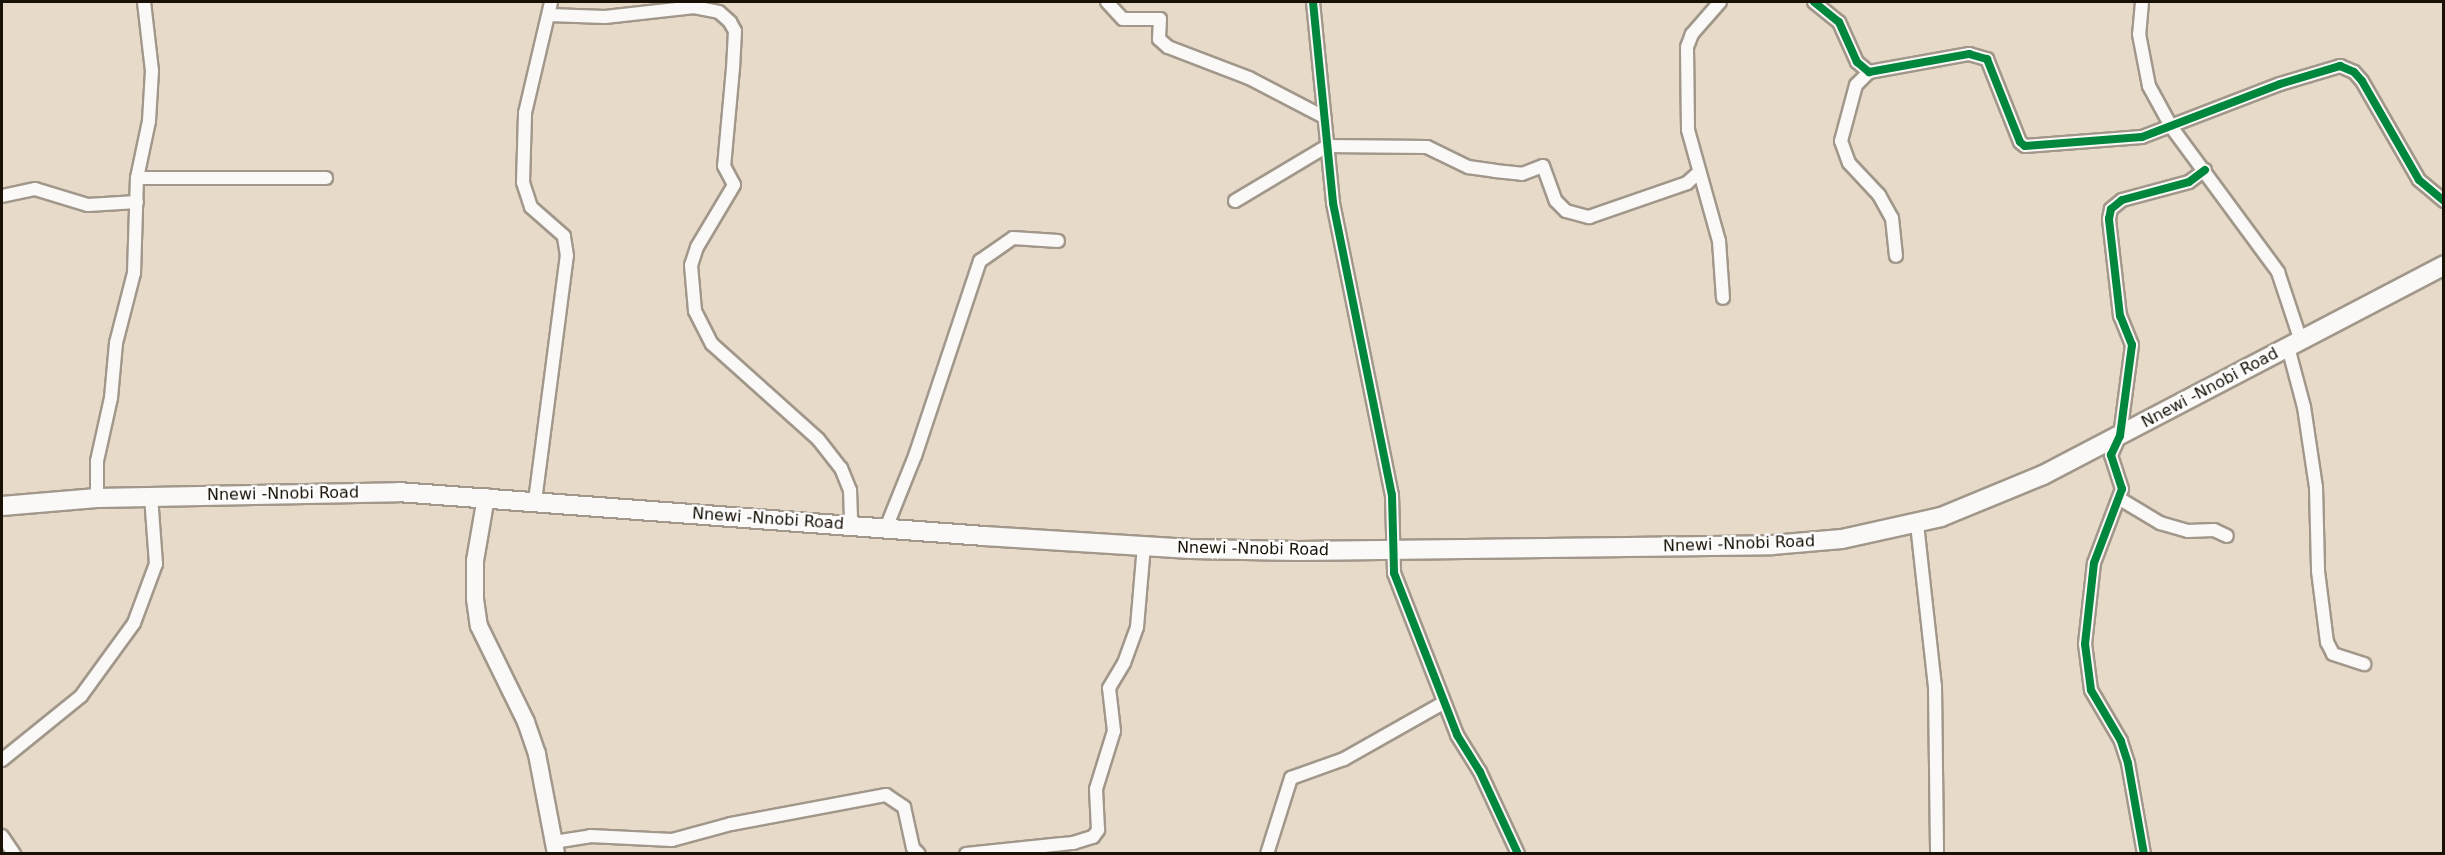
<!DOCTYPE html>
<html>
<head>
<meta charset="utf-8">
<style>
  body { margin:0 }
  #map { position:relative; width:2445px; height:855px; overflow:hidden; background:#e7dac9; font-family:"DejaVu Sans",sans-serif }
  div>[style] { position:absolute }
  .roads { filter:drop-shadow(2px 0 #a1978a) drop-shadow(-2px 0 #a1978a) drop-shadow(0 2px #a1978a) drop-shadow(0 -2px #a1978a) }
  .minor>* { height:12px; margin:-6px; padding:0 6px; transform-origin:6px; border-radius:6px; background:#fbf9f7 }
  .tertiary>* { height:16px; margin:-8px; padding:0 8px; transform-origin:8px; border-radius:8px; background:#fbf9f7 }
  .secondary>* { height:18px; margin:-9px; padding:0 9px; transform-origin:9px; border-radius:9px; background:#fbf9f7 }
  .cycleway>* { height:8px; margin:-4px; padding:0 4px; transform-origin:4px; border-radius:4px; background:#00873e }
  span { translate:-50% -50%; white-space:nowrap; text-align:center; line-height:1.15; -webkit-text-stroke:4.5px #fff; paint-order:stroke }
  .street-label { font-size:16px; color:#191106 }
  .frame { position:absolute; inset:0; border:3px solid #191106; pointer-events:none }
</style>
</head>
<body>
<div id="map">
  <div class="roads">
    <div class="minor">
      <i style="left:1107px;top:2px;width:23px;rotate:47deg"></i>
      <i style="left:1123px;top:19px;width:37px"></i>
      <i style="left:1160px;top:19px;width:20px;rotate:93deg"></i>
      <i style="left:1159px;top:39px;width:12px;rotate:42deg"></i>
      <i style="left:1168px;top:47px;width:87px;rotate:20.9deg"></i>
      <i style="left:1249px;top:78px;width:85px;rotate:27.5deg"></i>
      <i style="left:1313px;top:2px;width:202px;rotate:84.3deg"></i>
      <i style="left:1333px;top:203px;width:298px;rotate:78.6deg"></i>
      <i style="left:1392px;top:495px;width:78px;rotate:88.5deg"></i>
      <i style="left:1394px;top:573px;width:174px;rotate:68.7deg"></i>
      <i style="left:1457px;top:735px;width:44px;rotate:58.1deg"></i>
      <i style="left:1480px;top:772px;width:90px;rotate:65.1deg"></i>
      <i style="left:1720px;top:2px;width:43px;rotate:131.2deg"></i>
      <i style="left:1692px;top:34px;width:14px;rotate:111deg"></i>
      <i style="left:1687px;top:47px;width:83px;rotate:89.3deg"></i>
      <i style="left:1688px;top:130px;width:115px;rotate:74.4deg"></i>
      <i style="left:1719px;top:241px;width:57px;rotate:86deg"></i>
      <i style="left:1814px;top:2px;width:32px;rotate:39deg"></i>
      <i style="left:1839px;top:22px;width:44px;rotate:65.8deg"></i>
      <i style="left:1857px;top:62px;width:16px;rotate:40deg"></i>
      <i style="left:1869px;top:72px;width:102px;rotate:-10.2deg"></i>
      <i style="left:1969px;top:54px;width:19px;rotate:16deg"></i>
      <i style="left:1987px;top:59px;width:89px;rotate:68.3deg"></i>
      <i style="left:2020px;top:142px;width:6px;rotate:39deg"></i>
      <i style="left:2025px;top:146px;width:117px;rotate:-4.4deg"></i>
      <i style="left:2142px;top:137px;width:148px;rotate:-21deg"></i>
      <i style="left:2280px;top:84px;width:63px;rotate:-16.7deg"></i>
      <i style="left:2340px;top:66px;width:15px;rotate:23deg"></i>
      <i style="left:2354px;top:72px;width:12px;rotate:48deg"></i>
      <i style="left:2362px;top:81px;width:114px;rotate:60.1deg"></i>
      <i style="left:2419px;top:180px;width:33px;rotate:40deg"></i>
      <i style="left:2142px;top:2px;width:32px;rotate:95deg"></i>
      <i style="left:2139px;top:34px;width:53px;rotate:79.1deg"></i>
      <i style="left:2149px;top:86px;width:48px;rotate:61.3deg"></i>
      <i style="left:2172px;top:128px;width:179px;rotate:53.6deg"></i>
      <i style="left:2278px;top:272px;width:73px;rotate:71.6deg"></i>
      <i style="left:549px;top:15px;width:56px;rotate:2deg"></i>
      <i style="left:605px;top:17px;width:90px;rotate:-6.4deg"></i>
      <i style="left:694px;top:7px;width:25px;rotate:11deg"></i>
      <i style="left:719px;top:12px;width:15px;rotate:42deg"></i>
      <i style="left:730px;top:22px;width:10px;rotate:61deg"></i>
      <i style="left:735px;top:31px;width:37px;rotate:93deg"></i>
      <i style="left:733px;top:68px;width:98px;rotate:95.2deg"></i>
      <i style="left:724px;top:166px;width:21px;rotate:62deg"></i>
      <i style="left:734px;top:185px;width:72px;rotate:120.8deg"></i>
      <i style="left:697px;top:247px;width:19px;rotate:108deg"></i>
      <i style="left:691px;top:265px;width:46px;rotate:85deg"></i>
      <i style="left:695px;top:311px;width:37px;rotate:63deg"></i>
      <i style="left:712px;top:344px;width:142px;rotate:41.9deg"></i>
      <i style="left:818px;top:439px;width:37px;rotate:52deg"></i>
      <i style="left:841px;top:468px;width:24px;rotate:68deg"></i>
      <i style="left:850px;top:490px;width:35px;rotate:88deg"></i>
      <i style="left:1869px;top:72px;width:18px;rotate:135deg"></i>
      <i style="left:1856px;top:85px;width:58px;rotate:105deg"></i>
      <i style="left:1841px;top:141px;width:23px;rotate:70deg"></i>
      <i style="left:1849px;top:163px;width:44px;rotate:46.8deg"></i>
      <i style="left:1879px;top:195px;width:26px;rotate:61deg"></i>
      <i style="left:1892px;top:218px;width:38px;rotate:84deg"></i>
      <i style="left:137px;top:178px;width:189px"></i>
      <i style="left:2px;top:196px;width:34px;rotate:-12deg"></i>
      <i style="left:35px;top:189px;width:55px;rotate:16.8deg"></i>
      <i style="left:88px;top:205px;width:49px;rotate:-3.5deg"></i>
      <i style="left:1235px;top:201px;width:107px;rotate:-30.9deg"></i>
      <i style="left:1327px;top:146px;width:100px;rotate:0.6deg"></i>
      <i style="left:1427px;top:147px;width:46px;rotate:26deg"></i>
      <i style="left:1468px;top:167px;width:27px;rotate:8deg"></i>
      <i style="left:1495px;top:171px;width:27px;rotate:6deg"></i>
      <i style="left:1522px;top:174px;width:22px;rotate:-21deg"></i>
      <i style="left:1543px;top:166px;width:37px;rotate:70deg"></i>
      <i style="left:1556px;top:201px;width:14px;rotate:45deg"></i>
      <i style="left:1566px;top:211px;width:24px;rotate:15deg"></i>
      <i style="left:1589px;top:217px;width:104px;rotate:-19.1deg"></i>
      <i style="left:1687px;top:183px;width:15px;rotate:-42deg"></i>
      <i style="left:2288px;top:347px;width:62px;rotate:75.1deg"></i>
      <i style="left:2304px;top:407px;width:81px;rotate:81.5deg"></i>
      <i style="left:2316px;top:487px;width:84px;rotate:88.6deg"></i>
      <i style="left:2318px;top:571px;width:72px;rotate:82.8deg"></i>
      <i style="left:2327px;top:642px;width:13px;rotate:63deg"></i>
      <i style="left:2333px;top:654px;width:33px;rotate:18deg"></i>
      <i style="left:97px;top:498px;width:37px;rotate:-90deg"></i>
      <i style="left:97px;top:461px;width:65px;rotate:-77.5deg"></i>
      <i style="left:111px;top:398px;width:55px;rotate:-84.8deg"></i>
      <i style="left:116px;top:343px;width:72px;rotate:-75.6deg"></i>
      <i style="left:134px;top:273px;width:95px;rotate:-88.2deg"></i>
      <i style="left:137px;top:178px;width:58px;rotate:-78.1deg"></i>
      <i style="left:149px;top:121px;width:50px;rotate:-86.6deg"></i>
      <i style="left:152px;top:71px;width:69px;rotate:-96.6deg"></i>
      <i style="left:2120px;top:499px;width:47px;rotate:31deg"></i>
      <i style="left:2160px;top:523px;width:29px;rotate:16deg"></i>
      <i style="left:2188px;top:531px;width:26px;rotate:-2deg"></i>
      <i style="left:2214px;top:530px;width:14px;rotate:25deg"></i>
      <i style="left:535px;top:501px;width:247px;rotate:-82.6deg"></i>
      <i style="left:567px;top:256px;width:20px;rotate:-99deg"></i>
      <i style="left:564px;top:236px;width:44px;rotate:-138.7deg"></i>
      <i style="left:531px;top:207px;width:26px;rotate:-108deg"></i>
      <i style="left:523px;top:182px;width:69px;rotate:-88.3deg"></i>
      <i style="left:525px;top:113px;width:114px;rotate:-76.8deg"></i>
      <i style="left:1917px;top:524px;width:163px;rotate:83.7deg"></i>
      <i style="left:1935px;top:686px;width:168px;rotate:89.3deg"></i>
      <i style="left:886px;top:528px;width:78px;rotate:-68.1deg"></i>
      <i style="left:915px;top:456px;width:206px;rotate:-71.6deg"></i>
      <i style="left:980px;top:261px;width:40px;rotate:-34.9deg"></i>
      <i style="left:1013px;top:238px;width:45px;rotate:3.8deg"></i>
      <i style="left:2px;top:760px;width:102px;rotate:-39deg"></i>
      <i style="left:81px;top:696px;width:90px;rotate:-54deg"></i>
      <i style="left:134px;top:623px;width:63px;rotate:-69.6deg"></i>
      <i style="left:156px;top:564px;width:68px;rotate:-94.2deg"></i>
      <i style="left:2px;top:836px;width:22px;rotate:56deg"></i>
      <i style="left:554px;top:842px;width:36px;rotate:-9deg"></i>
      <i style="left:590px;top:836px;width:82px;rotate:2.8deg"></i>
      <i style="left:672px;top:840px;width:61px;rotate:-15.2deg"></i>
      <i style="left:731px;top:824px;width:158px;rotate:-10.6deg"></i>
      <i style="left:886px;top:795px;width:22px;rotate:34deg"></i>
      <i style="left:904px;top:807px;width:42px;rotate:77.6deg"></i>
      <i style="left:913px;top:848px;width:8px;rotate:45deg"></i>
      <i style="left:966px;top:854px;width:108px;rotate:-5.9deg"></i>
      <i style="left:1073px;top:843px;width:21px;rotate:-17deg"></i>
      <i style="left:1093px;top:837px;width:9px;rotate:-54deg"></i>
      <i style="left:1098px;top:830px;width:41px;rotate:-92.8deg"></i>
      <i style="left:1096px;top:789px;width:61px;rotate:-72.8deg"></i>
      <i style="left:1114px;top:731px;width:43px;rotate:-96.6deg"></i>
      <i style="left:1109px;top:688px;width:29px;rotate:-59deg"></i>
      <i style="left:1124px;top:663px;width:38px;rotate:-70deg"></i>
      <i style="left:1137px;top:627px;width:81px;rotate:-85.1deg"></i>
      <i style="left:1267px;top:854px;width:80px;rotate:-72.5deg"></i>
      <i style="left:1291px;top:778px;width:56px;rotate:-19.7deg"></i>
      <i style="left:1344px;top:759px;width:114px;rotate:-29.5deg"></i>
      <i style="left:2144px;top:854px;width:92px;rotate:-100deg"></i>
      <i style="left:2128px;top:763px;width:23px;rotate:-108deg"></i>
      <i style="left:2121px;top:741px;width:59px;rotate:-120.5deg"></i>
      <i style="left:2091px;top:690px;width:46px;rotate:-97.4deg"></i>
      <i style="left:2085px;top:644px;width:81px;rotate:-83.7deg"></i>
      <i style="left:2094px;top:563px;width:79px;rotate:-69.3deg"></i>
      <i style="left:2122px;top:489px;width:36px;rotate:-108deg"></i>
      <i style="left:2111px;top:455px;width:21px;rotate:-65deg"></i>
      <i style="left:2120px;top:436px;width:92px;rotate:-82.5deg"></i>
      <i style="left:2132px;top:345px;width:31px;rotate:-112deg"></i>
      <i style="left:2120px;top:316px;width:98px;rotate:-96.5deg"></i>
      <i style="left:2109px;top:219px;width:10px;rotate:-79deg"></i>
      <i style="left:2111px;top:209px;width:14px;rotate:-39deg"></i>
      <i style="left:2122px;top:200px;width:69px;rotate:-15deg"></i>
      <i style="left:2189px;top:182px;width:20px;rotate:-37deg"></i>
    </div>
    <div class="tertiary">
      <i style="left:486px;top:497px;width:65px;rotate:99.8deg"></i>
      <i style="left:475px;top:561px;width:38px;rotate:90deg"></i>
      <i style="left:475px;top:599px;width:27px;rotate:82deg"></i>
      <i style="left:479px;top:626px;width:107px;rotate:63.9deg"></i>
      <i style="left:526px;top:722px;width:34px;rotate:71deg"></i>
      <i style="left:537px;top:754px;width:102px;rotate:79.2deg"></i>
    </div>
    <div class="secondary">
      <i style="left:2px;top:506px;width:95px;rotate:-4.8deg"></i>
      <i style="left:97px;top:498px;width:301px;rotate:-1.1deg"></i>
      <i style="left:398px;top:492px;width:588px;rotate:4.29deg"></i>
      <i style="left:984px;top:536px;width:207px;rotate:3.6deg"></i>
      <i style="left:1191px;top:549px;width:107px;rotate:1.1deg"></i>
      <i style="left:1298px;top:551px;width:474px;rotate:-0.7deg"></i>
      <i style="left:1772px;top:545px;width:70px;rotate:-4.9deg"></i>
      <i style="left:1842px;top:539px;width:101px;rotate:-12.5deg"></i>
      <i style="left:1941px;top:517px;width:110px;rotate:-22.4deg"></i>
      <i style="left:2043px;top:475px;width:453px;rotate:-27.6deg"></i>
    </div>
  </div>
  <div class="cycleway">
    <i style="left:1313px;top:2px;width:202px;rotate:84.3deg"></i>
    <i style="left:1333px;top:203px;width:298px;rotate:78.6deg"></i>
    <i style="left:1392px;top:495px;width:78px;rotate:88.5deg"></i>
    <i style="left:1394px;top:573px;width:174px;rotate:68.7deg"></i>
    <i style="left:1457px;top:735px;width:44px;rotate:58.1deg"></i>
    <i style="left:1480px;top:772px;width:90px;rotate:65.1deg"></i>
    <i style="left:1814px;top:2px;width:32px;rotate:39deg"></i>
    <i style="left:1839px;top:22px;width:44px;rotate:65.8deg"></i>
    <i style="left:1857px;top:62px;width:16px;rotate:40deg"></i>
    <i style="left:1869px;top:72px;width:102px;rotate:-10.2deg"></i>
    <i style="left:1969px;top:54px;width:19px;rotate:16deg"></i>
    <i style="left:1987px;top:59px;width:89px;rotate:68.3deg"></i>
    <i style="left:2020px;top:142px;width:6px;rotate:39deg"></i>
    <i style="left:2025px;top:146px;width:117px;rotate:-4.4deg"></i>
    <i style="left:2142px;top:137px;width:148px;rotate:-21deg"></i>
    <i style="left:2280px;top:84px;width:63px;rotate:-16.7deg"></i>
    <i style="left:2340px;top:66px;width:15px;rotate:23deg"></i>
    <i style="left:2354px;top:72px;width:12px;rotate:48deg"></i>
    <i style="left:2362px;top:81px;width:114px;rotate:60.1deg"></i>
    <i style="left:2419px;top:180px;width:33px;rotate:40deg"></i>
    <i style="left:2144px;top:854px;width:92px;rotate:-100deg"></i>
    <i style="left:2128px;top:763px;width:23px;rotate:-108deg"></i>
    <i style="left:2121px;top:741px;width:59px;rotate:-120.5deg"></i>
    <i style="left:2091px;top:690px;width:46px;rotate:-97.4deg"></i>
    <i style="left:2085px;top:644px;width:81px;rotate:-83.7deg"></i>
    <i style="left:2094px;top:563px;width:79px;rotate:-69.3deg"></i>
    <i style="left:2122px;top:489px;width:36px;rotate:-108deg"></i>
    <i style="left:2111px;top:455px;width:21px;rotate:-65deg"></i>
    <i style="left:2120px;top:436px;width:92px;rotate:-82.5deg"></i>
    <i style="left:2132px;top:345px;width:31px;rotate:-112deg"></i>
    <i style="left:2120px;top:316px;width:98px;rotate:-96.5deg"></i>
    <i style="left:2109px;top:219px;width:10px;rotate:-79deg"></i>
    <i style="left:2111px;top:209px;width:14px;rotate:-39deg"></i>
    <i style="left:2122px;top:200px;width:69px;rotate:-15deg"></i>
    <i style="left:2189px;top:182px;width:20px;rotate:-37deg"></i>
  </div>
  <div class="street-label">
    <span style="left:2210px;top:388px;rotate:-28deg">Nnewi -Nnobi Road</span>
    <span style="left:283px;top:494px;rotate:-1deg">Nnewi -Nnobi Road</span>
    <span style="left:768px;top:519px;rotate:4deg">Nnewi -Nnobi Road</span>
    <span style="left:1739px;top:544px;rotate:-2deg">Nnewi -Nnobi Road</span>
    <span style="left:1253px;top:549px;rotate:1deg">Nnewi -Nnobi Road</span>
  </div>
  <div class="frame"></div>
</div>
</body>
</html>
